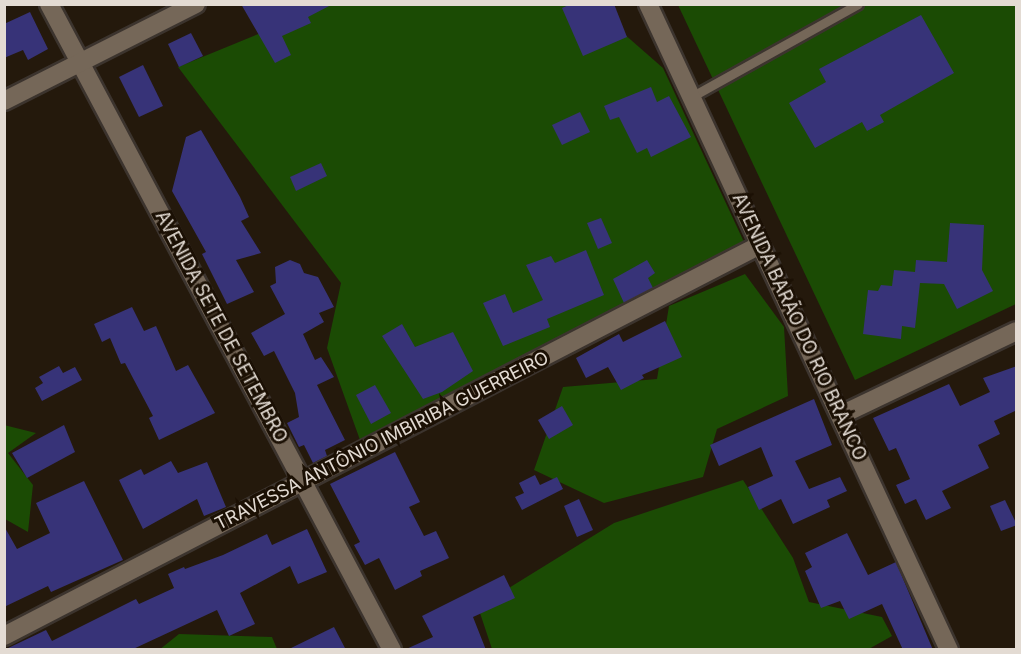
<!DOCTYPE html>
<html>
<head>
<meta charset="utf-8">
<style>
  body { margin:0 }
  #map { position:relative; width:1021px; height:654px; overflow:hidden; background:#24190c; font-family:Inter,sans-serif }
  div>[style] { position:absolute }
  .green>* { inset:0; background:#1b4b04 }
  .building>* { inset:0; background:#373378 }
  .roads { filter:drop-shadow(2px 0 #3c342e) drop-shadow(-2px 0 #3c342e) drop-shadow(0 2px #3c342e) drop-shadow(0 -2px #3c342e) }
  .lane>* { height:9px; margin:-4.5px; padding:0 4.5px; transform-origin:4.5px; border-radius:4.5px; background:#756758 }
  .street>* { height:18px; margin:-9px; padding:0 9px; transform-origin:9px; border-radius:9px; background:#756758 }
  span { translate:-50% -50%; white-space:nowrap; text-align:center; line-height:1.15; -webkit-text-stroke:6px #1b1004; paint-order:stroke }
  .street-label { font-size:18px; color:#e3dbd3 }
  .frame { position:absolute; inset:0; border:6px solid #e3dbd3; pointer-events:none }
</style>
</head>
<body>
<div id="map">
  <div class="green">
    <i style="clip-path:polygon(329px 5px,591px 5px,663px 68px,744px 242px,360px 440px,327px 348px,341px 283px,178px 67px)"></i>
    <i style="clip-path:polygon(678px 5px,1016px 5px,1016px 304px,855px 380px)"></i>
    <i style="clip-path:polygon(745px 274px,784px 327px,788px 396px,717px 429px,703px 477px,604px 503px,534px 470px,563px 387px,657px 379px,669px 306px)"></i>
    <i style="clip-path:polygon(4px 425px,36px 433px,8px 453px,33px 485px,28px 532px,5px 519px)"></i>
    <i style="clip-path:polygon(743px 480px,793px 558px,809px 602px,882px 617px,892px 636px,867px 650px,492px 649px,478px 607px,614px 523px)"></i>
    <i style="clip-path:polygon(179px 634px,272px 637px,277px 649px,159px 650px)"></i>
  </div>
  <div class="building">
    <i style="clip-path:polygon(241px 4px,333px 4px,308px 17px,311px 23px,282px 36px,291px 55px,275px 63px)"></i>
    <i style="clip-path:polygon(571px 4px,614px 4px,627px 37px,583px 56px,562px 8px)"></i>
    <i style="clip-path:polygon(30px 12px,48px 49px,28px 60px,23px 50px,4px 58px,4px 24px)"></i>
    <i style="clip-path:polygon(921px 15px,954px 73px,880px 115px,884px 122px,867px 131px,862px 122px,815px 148px,789px 103px,826px 82px,819px 69px)"></i>
    <i style="clip-path:polygon(191px 33px,203px 56px,179px 67px,168px 44px)"></i>
    <i style="clip-path:polygon(143px 65px,163px 106px,139px 117px,119px 77px)"></i>
    <i style="clip-path:polygon(651px 87px,657px 102px,669px 96px,691px 137px,651px 157px,647px 148px,637px 153px,619px 117px,610px 120px,604px 106px)"></i>
    <i style="clip-path:polygon(580px 112px,590px 132px,562px 145px,552px 125px)"></i>
    <i style="clip-path:polygon(201px 130px,240px 197px,249px 217px,241px 221px,261px 253px,236px 260px,254px 292px,227px 304px,202px 254px,206px 252px,172px 191px,186px 137px)"></i>
    <i style="clip-path:polygon(321px 163px,327px 176px,296px 191px,290px 177px)"></i>
    <i style="clip-path:polygon(601px 218px,612px 243px,598px 249px,587px 223px)"></i>
    <i style="clip-path:polygon(950px 223px,984px 225px,982px 270px,993px 291px,957px 309px,944px 284px,920px 283px,915px 328px,902px 326px,901px 339px,863px 334px,868px 290px,878px 291px,881px 285px,892px 286px,894px 270px,915px 272px,916px 260px,947px 262px)"></i>
    <i style="clip-path:polygon(586px 250px,604px 295px,547px 319px,550px 327px,503px 346px,483px 303px,505px 294px,513px 313px,543px 300px,526px 265px,551px 256px,555px 263px)"></i>
    <i style="clip-path:polygon(290px 260px,300px 264px,304px 273px,318px 277px,334px 307px,319px 313px,324px 322px,303px 334px,315px 360px,321px 357px,334px 377px,317px 385px,345px 440px,325px 450px,327px 456px,313px 463px,304px 445px,299px 447px,287px 423px,299px 417px,295px 393px,274px 351px,264px 356px,251px 333px,285px 314px,270px 286px,276px 283px,275px 267px)"></i>
    <i style="clip-path:polygon(647px 260px,655px 273px,648px 278px,653px 288px,624px 303px,613px 279px)"></i>
    <i style="clip-path:polygon(132px 307px,144px 331px,156px 326px,176px 371px,188px 365px,215px 413px,159px 440px,149px 418px,153px 416px,125px 363px,121px 364px,110px 338px,102px 342px,94px 324px)"></i>
    <i style="clip-path:polygon(665px 321px,682px 357px,642px 375px,644px 378px,621px 390px,608px 367px,586px 378px,576px 358px,619px 334px,623px 342px)"></i>
    <i style="clip-path:polygon(402px 324px,415px 347px,453px 332px,473px 371px,442px 392px,423px 399px,382px 336px)"></i>
    <i style="clip-path:polygon(59px 366px,63px 373px,75px 367px,82px 380px,42px 401px,35px 388px,43px 383px,39px 377px)"></i>
    <i style="clip-path:polygon(1017px 366px,1017px 410px,994px 421px,1000px 434px,978px 445px,989px 468px,942px 491px,951px 508px,926px 520px,916px 499px,905px 504px,896px 485px,910px 479px,896px 448px,889px 451px,873px 418px,949px 384px,960px 406px,990px 392px,983px 378px)"></i>
    <i style="clip-path:polygon(375px 385px,391px 413px,371px 424px,356px 395px)"></i>
    <i style="clip-path:polygon(814px 399px,832px 445px,795px 461px,809px 489px,840px 477px,847px 491px,827px 500px,830px 507px,793px 524px,781px 499px,759px 510px,748px 487px,773px 476px,761px 447px,719px 466px,710px 445px)"></i>
    <i style="clip-path:polygon(562px 406px,573px 425px,549px 439px,538px 420px)"></i>
    <i style="clip-path:polygon(64px 425px,75px 452px,27px 478px,12px 453px)"></i>
    <i style="clip-path:polygon(395px 452px,420px 502px,409px 507px,424px 536px,436px 531px,449px 558px,420px 571px,422px 576px,395px 590px,379px 558px,365px 565px,354px 545px,360px 542px,330px 484px)"></i>
    <i style="clip-path:polygon(171px 461px,178px 473px,207px 462px,226px 507px,204px 516px,197px 499px,143px 529px,119px 480px,141px 469px,144px 475px)"></i>
    <i style="clip-path:polygon(535px 475px,540px 485px,557px 477px,563px 489px,522px 510px,515px 497px,524px 493px,519px 483px)"></i>
    <i style="clip-path:polygon(84px 481px,123px 560px,51px 592px,48px 586px,4px 607px,4px 526px,17px 549px,50px 533px,36px 503px)"></i>
    <i style="clip-path:polygon(579px 499px,593px 530px,577px 537px,564px 506px)"></i>
    <i style="clip-path:polygon(1005px 500px,1017px 525px,1001px 531px,990px 506px)"></i>
    <i style="clip-path:polygon(307px 529px,327px 572px,298px 584px,290px 566px,240px 593px,255px 624px,229px 636px,217px 610px,131px 650px,4px 650px,46px 630px,52px 641px,136px 599px,139px 604px,174px 588px,168px 574px,184px 567px,185px 569px,223px 555px,267px 534px,272px 545px)"></i>
    <i style="clip-path:polygon(847px 533px,868px 575px,896px 562px,933px 650px,903px 650px,882px 604px,849px 619px,840px 601px,821px 608px,805px 571px,812px 567px,805px 553px)"></i>
    <i style="clip-path:polygon(504px 575px,515px 598px,473px 617px,486px 650px,404px 650px,433px 637px,422px 616px)"></i>
    <i style="clip-path:polygon(334px 627px,346px 650px,287px 650px)"></i>
  </div>
  <div class="roads">
    <div class="lane">
      <i style="left:691px;top:97px;width:191px;rotate:-29.1deg"></i>
    </div>
    <div class="street">
      <i style="left:49px;top:4px;width:731px;rotate:62.03deg"></i>
      <i style="left:648px;top:4px;width:713px;rotate:65.02deg"></i>
      <i style="left:4px;top:101px;width:215px;rotate:-26.8deg"></i>
      <i style="left:841px;top:415px;width:194px;rotate:-25.6deg"></i>
      <i style="left:4px;top:636px;width:851px;rotate:-27.35deg"></i>
    </div>
  </div>
  <div class="street-label">
    <span style="left:221px;top:327px;rotate:62deg">AVENIDA SETE DE SETEMBRO</span>
    <span style="left:799px;top:327px;rotate:65deg">AVENIDA BARÃO DO RIO BRANCO</span>
    <span style="left:382px;top:441px;rotate:-27deg">TRAVESSA ANTÔNIO IMBIRIBA GUERREIRO</span>
  </div>
  <div class="frame"></div>
</div>
</body>
</html>
